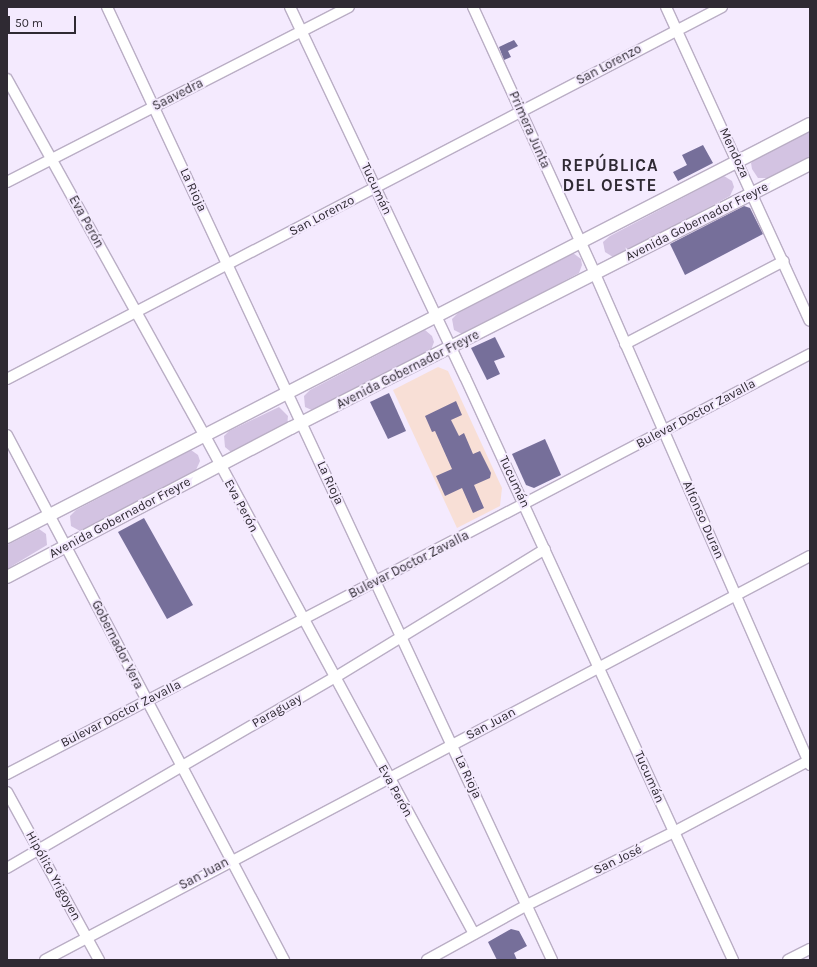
<!DOCTYPE html>
<html>
<head>
<meta charset="utf-8">
<style>
  body { margin:0 }
  #map { position:relative; width:817px; height:967px; overflow:hidden; background:#f4eafe; font-family:Karla,sans-serif }
  div>[style] { position:absolute }
  .education>* { inset:0; background:#f8dfd6 }
  .green>* { inset:0; background:#d3c3e2 }
  .building>* { inset:0; background:#766f9a }
  .roads { filter:drop-shadow(1px 0 #baaec5) drop-shadow(-1px 0 #baaec5) drop-shadow(0 1px #baaec5) drop-shadow(0 -1px #baaec5) }
  .minor>* { height:10px; margin:-5px; padding:0 5px; transform-origin:5px; border-radius:5px; background:#fff }
  .major>* { height:12px; margin:-6px; padding:0 6px; transform-origin:6px; border-radius:6px; background:#fff }
  span { translate:-50% -50%; white-space:nowrap; text-align:center; line-height:1.15; -webkit-text-stroke:4px #f4eafe; paint-order:stroke }
  .street-label { font-size:13px; color:#2f2a33 }
  .district-label { font-size:17px; color:#2f2a33; font-weight:700; letter-spacing:1px }
  .frame { position:absolute; inset:0; border:8px solid #2f2a33; pointer-events:none }
  .scale { position:absolute; left:8px; top:16px; width:68px; height:18px; box-sizing:border-box; border:2px solid #2f2a33; border-top:0; padding-left:5px; font-size:12px; line-height:14px; white-space:nowrap; color:#2f2a33; -webkit-text-stroke:3px #f4eafe; paint-order:stroke }
</style>
</head>
<body>
<div id="map">
  <div class="education">
    <i style="clip-path:polygon(438px 367px,448px 371px,502px 488px,500px 506px,457px 528px,393px 390px)"></i>
  </div>
  <div class="green">
    <i style="clip-path:polygon(810px 131px,810px 157px,769px 178px,758px 178px,752px 169px,751px 163px,756px 158px)"></i>
    <i style="clip-path:polygon(724px 176px,732px 181px,734px 187px,730px 196px,619px 255px,613px 257px,605px 252px,603px 242px,610px 236px)"></i>
    <i style="clip-path:polygon(573px 253px,581px 259px,582px 265px,579px 273px,468px 333px,462px 334px,454px 330px,452px 319px,458px 313px)"></i>
    <i style="clip-path:polygon(425px 330px,432px 336px,434px 342px,431px 350px,320px 410px,314px 411px,305px 407px,304px 396px,310px 390px)"></i>
    <i style="clip-path:polygon(279px 407px,288px 416px,287px 426px,239px 451px,231px 452px,225px 447px,224px 436px,229px 431px)"></i>
    <i style="clip-path:polygon(191px 450px,198px 455px,200px 461px,196px 470px,86px 529px,80px 531px,71px 526px,70px 516px,76px 510px)"></i>
    <i style="clip-path:polygon(39px 529px,46px 534px,47px 545px,7px 569px,7px 545px)"></i>
  </div>
  <div class="building">
    <i style="clip-path:polygon(514px 40px,518px 46px,508px 51px,511px 57px,504px 60px,499px 47px)"></i>
    <i style="clip-path:polygon(703px 145px,713px 163px,678px 181px,673px 172px,687px 165px,682px 155px)"></i>
    <i style="clip-path:polygon(744px 206px,750px 208px,763px 234px,685px 275px,670px 244px)"></i>
    <i style="clip-path:polygon(495px 337px,505px 357px,494px 361px,500px 374px,487px 380px,471px 348px)"></i>
    <i style="clip-path:polygon(389px 393px,406px 431px,388px 439px,370px 402px)"></i>
    <i style="clip-path:polygon(456px 401px,462px 415px,451px 420px,459px 436px,464px 433px,473px 454px,480px 451px,491px 473px,490px 478px,474px 485px,484px 508px,473px 513px,462px 488px,445px 496px,436px 476px,452px 469px,435px 431px,432px 432px,425px 416px)"></i>
    <i style="clip-path:polygon(545px 439px,561px 475px,534px 488px,526px 485px,512px 454px)"></i>
    <i style="clip-path:polygon(144px 518px,193px 605px,167px 619px,118px 532px)"></i>
    <i style="clip-path:polygon(511px 929px,519px 931px,527px 946px,514px 953px,517px 960px,497px 960px,488px 942px)"></i>
  </div>
  <div class="roads">
    <div class="minor">
      <i style="left:107px;top:7px;width:1052px;rotate:64.97deg"></i>
      <i style="left:290px;top:7px;width:409px;rotate:64.7deg"></i>
      <i style="left:465px;top:377px;width:642px;rotate:65.31deg"></i>
      <i style="left:473px;top:7px;width:294px;rotate:65.4deg"></i>
      <i style="left:595px;top:274px;width:536px;rotate:66.35deg"></i>
      <i style="left:666px;top:7px;width:345px;rotate:65.4deg"></i>
      <i style="left:7px;top:79px;width:408px;rotate:61deg"></i>
      <i style="left:205px;top:436px;width:566px;rotate:61.62deg"></i>
      <i style="left:7px;top:182px;width:384px;rotate:-27.1deg"></i>
      <i style="left:625px;top:344px;width:179px;rotate:-27.6deg"></i>
      <i style="left:7px;top:379px;width:806px;rotate:-27.49deg"></i>
      <i style="left:7px;top:435px;width:594px;rotate:62.18deg"></i>
      <i style="left:7px;top:774px;width:906px;rotate:-27.61deg"></i>
      <i style="left:7px;top:792px;width:192px;rotate:61.3deg"></i>
      <i style="left:7px;top:868px;width:378px;rotate:-30.2deg"></i>
      <i style="left:334px;top:678px;width:247px;rotate:-31.4deg"></i>
      <i style="left:45px;top:960px;width:865px;rotate:-27.84deg"></i>
      <i style="left:427px;top:960px;width:114px;rotate:-28.8deg"></i>
      <i style="left:527px;top:905px;width:164px;rotate:-26.4deg"></i>
      <i style="left:674px;top:832px;width:154px;rotate:-27.9deg"></i>
      <i style="left:788px;top:960px;width:25px;rotate:-27deg"></i>
    </div>
    <div class="major">
      <i style="left:7px;top:537px;width:903px;rotate:-27.22deg"></i>
      <i style="left:7px;top:577px;width:321px;rotate:-27.7deg"></i>
      <i style="left:291px;top:428px;width:582px;rotate:-26.96deg"></i>
    </div>
  </div>
  <div class="street-label">
    <span style="left:609px;top:65px;rotate:-28deg">San Lorenzo</span>
    <span style="left:178px;top:95px;rotate:-27deg">Saavedra</span>
    <span style="left:529px;top:130px;rotate:66deg">Primera Junta</span>
    <span style="left:734px;top:153px;rotate:65deg">Mendoza</span>
    <span style="left:376px;top:189px;rotate:65deg">Tucumán</span>
    <span style="left:193px;top:190px;rotate:65deg">La Rioja</span>
    <span style="left:322px;top:216px;rotate:-28deg">San Lorenzo</span>
    <span style="left:86px;top:222px;rotate:61deg">Eva Perón</span>
    <span style="left:697px;top:222px;rotate:-27deg">Avenida Gobernador Freyre</span>
    <span style="left:408px;top:370px;rotate:-27deg">Avenida Gobernador Freyre</span>
    <span style="left:696px;top:414px;rotate:-28deg">Bulevar Doctor Zavalla</span>
    <span style="left:514px;top:482px;rotate:65deg">Tucumán</span>
    <span style="left:330px;top:483px;rotate:65deg">La Rioja</span>
    <span style="left:241px;top:506px;rotate:62deg">Eva Perón</span>
    <span style="left:120px;top:518px;rotate:-28deg">Avenida Gobernador Freyre</span>
    <span style="left:703px;top:520px;rotate:66deg">Alfonso Duran</span>
    <span style="left:409px;top:565px;rotate:-27deg">Bulevar Doctor Zavalla</span>
    <span style="left:117px;top:645px;rotate:63deg">Gobernador Vera</span>
    <span style="left:277px;top:711px;rotate:-30deg">Paraguay</span>
    <span style="left:121px;top:714px;rotate:-27deg">Bulevar Doctor Zavalla</span>
    <span style="left:491px;top:724px;rotate:-28deg">San Juan</span>
    <span style="left:468px;top:777px;rotate:65deg">La Rioja</span>
    <span style="left:649px;top:777px;rotate:66deg">Tucumán</span>
    <span style="left:395px;top:791px;rotate:61deg">Eva Perón</span>
    <span style="left:618px;top:860px;rotate:-26deg">San José</span>
    <span style="left:204px;top:874px;rotate:-28deg">San Juan</span>
    <span style="left:53px;top:876px;rotate:61deg">Hipólito Yrigoyen</span>
  </div>
  <div class="district-label">
    <span style="left:610px;top:176px">REPÚBLICA<br>DEL OESTE</span>
  </div>
  <div class="frame"></div>
  <div class="scale">50 m</div>
</div>
</body>
</html>
